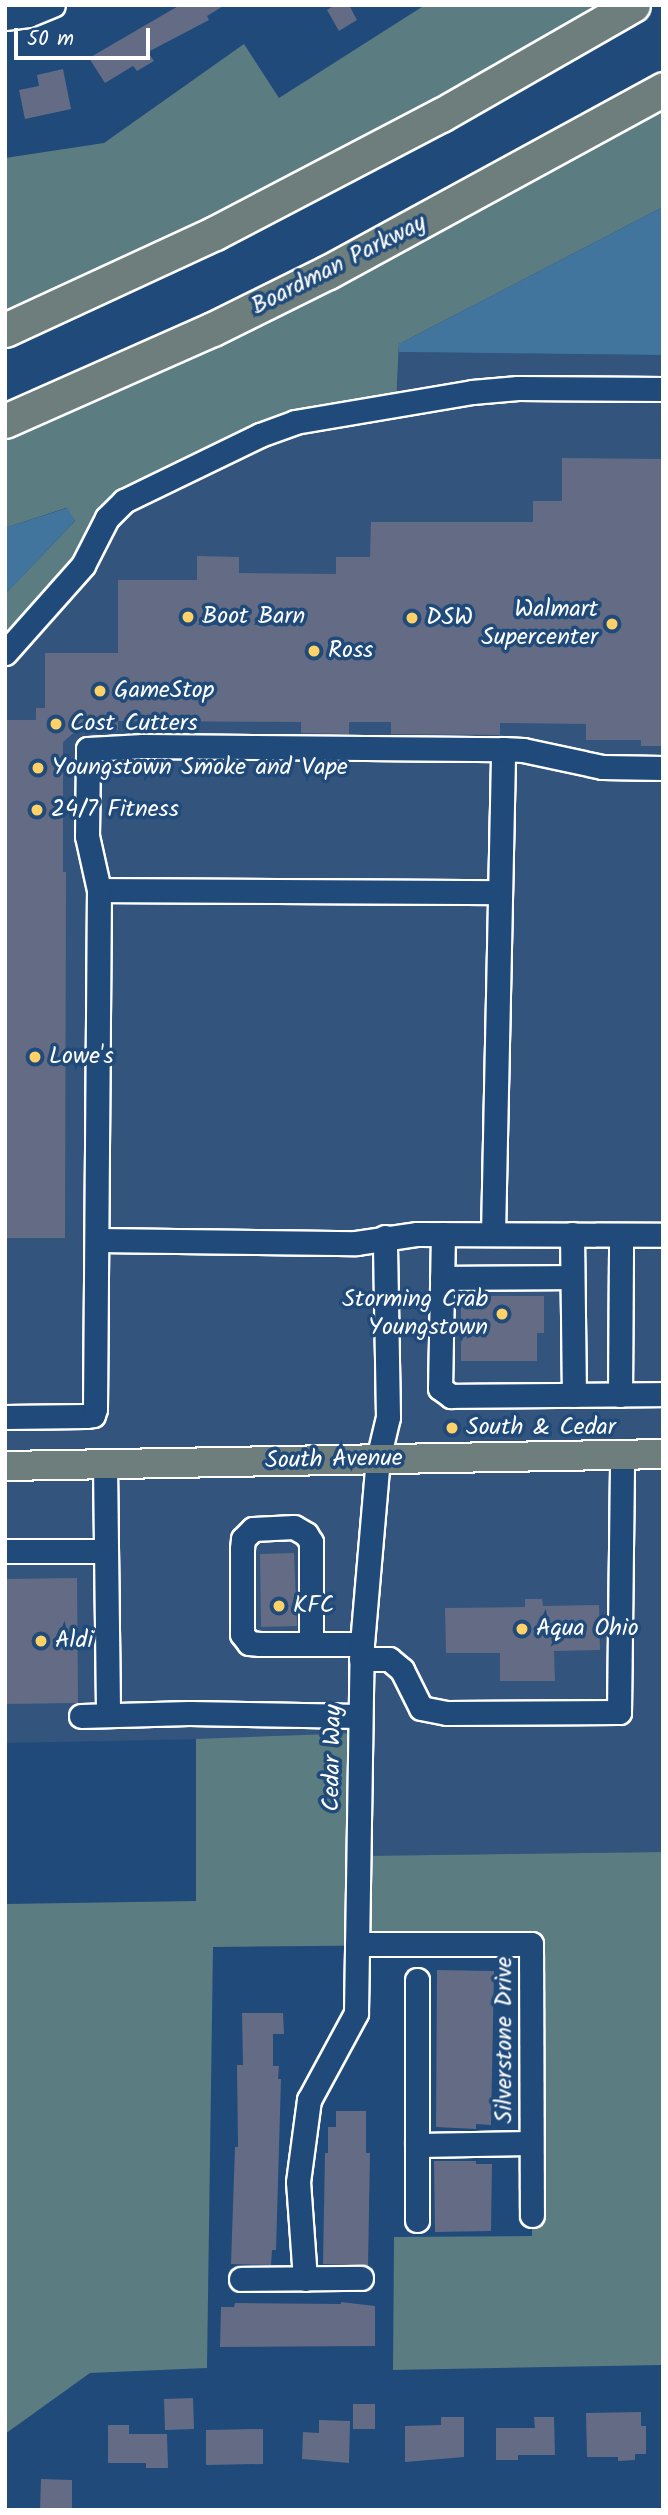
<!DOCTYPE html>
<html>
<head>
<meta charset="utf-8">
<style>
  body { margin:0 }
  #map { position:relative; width:668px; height:2515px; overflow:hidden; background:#1f4a7a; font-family:Kalam,sans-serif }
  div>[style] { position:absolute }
  .built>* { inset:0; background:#33547d }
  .green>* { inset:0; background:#5b7c80 }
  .water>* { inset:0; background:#41759e }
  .building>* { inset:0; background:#636c84 }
  .roads { filter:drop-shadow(2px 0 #fff) drop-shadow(-2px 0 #fff) drop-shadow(0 2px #fff) drop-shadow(0 -2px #fff) }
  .minor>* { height:23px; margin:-11.5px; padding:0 11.5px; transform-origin:11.5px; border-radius:11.5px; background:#1f4a7a }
  .major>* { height:28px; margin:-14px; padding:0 14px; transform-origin:14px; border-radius:14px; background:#6d7e7c }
  .highway>* { height:33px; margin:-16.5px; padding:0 16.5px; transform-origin:16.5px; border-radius:16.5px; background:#6d7e7c }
  .dots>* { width:19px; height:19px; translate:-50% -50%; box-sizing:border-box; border:4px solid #1f4a7a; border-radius:50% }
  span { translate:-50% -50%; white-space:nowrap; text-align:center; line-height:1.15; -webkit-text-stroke:7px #1f4a7a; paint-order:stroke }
  .street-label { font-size:24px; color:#fff }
  .poi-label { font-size:24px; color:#fff }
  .right { translate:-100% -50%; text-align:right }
  .left { translate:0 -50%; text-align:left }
  .frame { position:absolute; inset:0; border:7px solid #fff; pointer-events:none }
  .scale { position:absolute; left:14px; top:28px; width:136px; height:32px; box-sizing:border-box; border:4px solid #fff; border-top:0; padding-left:9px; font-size:21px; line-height:24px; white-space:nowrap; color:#fff; -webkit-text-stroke:5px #1f4a7a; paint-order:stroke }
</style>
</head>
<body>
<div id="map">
  <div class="built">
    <i style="clip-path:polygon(399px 352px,663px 355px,663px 1852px,358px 1856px,208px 1739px,5px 1743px,5px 653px,107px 518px,260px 435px,396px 405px)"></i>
  </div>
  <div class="green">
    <i style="clip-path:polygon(425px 5px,633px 5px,5px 330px,5px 158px,104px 143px,244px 44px,279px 98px)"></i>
    <i style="clip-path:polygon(663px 89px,663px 207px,399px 344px,396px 405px,295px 422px,124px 501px,5px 653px,5px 594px,75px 521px,66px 508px,5px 528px,5px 421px)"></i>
    <i style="clip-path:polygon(359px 1733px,358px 1856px,663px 1852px,663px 2365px,393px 2370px,394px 2237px,532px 2236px,531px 1944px,213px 1947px,207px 2368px,90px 2373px,5px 2434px,5px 1904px,196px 1901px,196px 1739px)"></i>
  </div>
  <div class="water">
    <i style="clip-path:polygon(663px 207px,663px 355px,399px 352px,399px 344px)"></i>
    <i style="clip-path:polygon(67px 508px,75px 521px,5px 594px,5px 528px)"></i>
  </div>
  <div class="building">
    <i style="clip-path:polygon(180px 5px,225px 5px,207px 16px,209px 20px,148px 52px,154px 61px,137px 71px,133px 66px,105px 83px,89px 58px)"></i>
    <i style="clip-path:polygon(335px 5px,349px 5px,357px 20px,339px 31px,327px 10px)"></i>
    <i style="clip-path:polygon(63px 69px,71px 109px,25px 119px,19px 90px,39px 86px,37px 75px)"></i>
    <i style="clip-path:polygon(562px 458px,663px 459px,663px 746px,641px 746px,641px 740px,586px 740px,586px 724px,500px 723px,500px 735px,391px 734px,391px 722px,349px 722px,349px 734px,301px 733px,301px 722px,118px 721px,118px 730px,77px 730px,63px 742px,63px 872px,66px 872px,65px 1238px,5px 1238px,5px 720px,36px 720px,36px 708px,45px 708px,45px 653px,118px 653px,118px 580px,197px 580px,197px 556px,239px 557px,239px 573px,336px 574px,336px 557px,370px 557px,371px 522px,533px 522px,533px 501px,562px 501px)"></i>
    <i style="clip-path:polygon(461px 1296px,544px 1296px,544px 1333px,537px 1333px,537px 1361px,461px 1361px)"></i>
    <i style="clip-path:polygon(294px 1553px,297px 1626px,261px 1627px,260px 1554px)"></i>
    <i style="clip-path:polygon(77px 1578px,78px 1703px,5px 1704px,5px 1579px)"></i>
    <i style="clip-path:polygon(525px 1599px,542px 1599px,543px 1606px,599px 1605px,600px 1650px,554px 1651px,555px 1681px,500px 1681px,500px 1653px,446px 1653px,445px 1608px,525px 1607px)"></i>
    <i style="clip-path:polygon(437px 1970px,494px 1971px,491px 2125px,476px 2124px,476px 2129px,436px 2127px)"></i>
    <i style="clip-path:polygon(242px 2013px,283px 2013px,284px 2034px,273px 2034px,273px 2066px,279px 2066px,278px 2079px,281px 2079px,276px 2250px,272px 2250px,271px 2265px,231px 2264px,235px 2147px,238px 2147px,237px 2065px,243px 2065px)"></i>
    <i style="clip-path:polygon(336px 2111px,366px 2111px,366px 2153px,370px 2153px,368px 2266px,323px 2264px,325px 2153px,328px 2153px,328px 2127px,336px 2127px)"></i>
    <i style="clip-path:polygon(434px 2161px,476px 2161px,476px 2164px,492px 2164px,491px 2231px,435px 2232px)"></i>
    <i style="clip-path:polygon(341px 2302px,375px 2306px,375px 2346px,220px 2347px,221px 2307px,234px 2307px,235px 2303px,341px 2304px)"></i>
    <i style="clip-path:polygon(193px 2398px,194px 2429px,165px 2430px,164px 2399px)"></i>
    <i style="clip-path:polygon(353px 2404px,375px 2404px,375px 2429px,353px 2429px)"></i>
    <i style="clip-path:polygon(641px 2412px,641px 2426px,646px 2426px,646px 2454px,635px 2454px,635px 2460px,618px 2461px,618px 2457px,587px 2457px,586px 2413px)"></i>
    <i style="clip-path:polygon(441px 2417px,464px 2417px,464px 2457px,405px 2462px,405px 2426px,441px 2425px)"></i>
    <i style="clip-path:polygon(534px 2417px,554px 2417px,555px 2455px,518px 2455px,518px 2460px,496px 2460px,496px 2428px,535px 2428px)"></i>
    <i style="clip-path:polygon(319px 2420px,350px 2421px,349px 2463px,302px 2459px,303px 2432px,319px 2433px)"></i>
    <i style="clip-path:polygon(108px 2425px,129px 2425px,129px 2434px,167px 2434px,168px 2468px,146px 2468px,146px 2463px,108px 2463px)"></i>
    <i style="clip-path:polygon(263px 2429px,263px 2464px,206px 2465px,206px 2430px)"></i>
    <i style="clip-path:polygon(41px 2479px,72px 2480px,72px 2510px,40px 2510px)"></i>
  </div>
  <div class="roads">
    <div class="minor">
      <i style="left:5px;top:18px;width:23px;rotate:-7deg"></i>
      <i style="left:28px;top:15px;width:27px;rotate:-22deg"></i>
      <i style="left:5px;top:653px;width:118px;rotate:-48.4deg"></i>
      <i style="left:83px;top:565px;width:53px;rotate:-62.9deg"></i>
      <i style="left:107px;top:518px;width:24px;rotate:-45deg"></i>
      <i style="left:124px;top:501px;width:151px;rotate:-25.9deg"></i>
      <i style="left:260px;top:435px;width:37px;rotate:-20deg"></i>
      <i style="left:295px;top:422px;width:180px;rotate:-9.6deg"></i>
      <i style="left:472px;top:392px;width:46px;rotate:-5deg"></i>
      <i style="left:518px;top:388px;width:145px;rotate:0.4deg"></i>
      <i style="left:99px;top:890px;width:401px;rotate:0.3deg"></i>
      <i style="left:443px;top:1234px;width:154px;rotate:91.1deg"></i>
      <i style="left:440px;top:1388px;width:14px;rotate:36deg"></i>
      <i style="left:451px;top:1396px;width:212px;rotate:-0.5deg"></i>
      <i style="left:493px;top:1234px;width:485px;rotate:-88.8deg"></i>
      <i style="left:572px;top:1234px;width:161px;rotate:89.3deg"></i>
      <i style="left:97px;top:1240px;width:259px;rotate:0.7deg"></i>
      <i style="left:356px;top:1243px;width:62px;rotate:-8.4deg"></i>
      <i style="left:417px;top:1234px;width:246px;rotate:0.2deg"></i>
      <i style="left:442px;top:1278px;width:130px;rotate:-0.4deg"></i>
      <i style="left:620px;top:1395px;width:160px;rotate:-89.6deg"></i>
      <i style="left:5px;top:1417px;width:81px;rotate:-0.7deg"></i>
      <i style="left:86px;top:1416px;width:7px;rotate:-8deg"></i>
      <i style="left:93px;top:1415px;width:6px;rotate:-72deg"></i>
      <i style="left:95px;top:1409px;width:519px;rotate:-89.56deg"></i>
      <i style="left:99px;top:890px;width:55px;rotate:-102.5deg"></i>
      <i style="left:87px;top:836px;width:87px;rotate:-89.3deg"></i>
      <i style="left:88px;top:749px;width:55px;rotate:-3.1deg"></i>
      <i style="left:143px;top:746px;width:360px;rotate:0.5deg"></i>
      <i style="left:503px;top:749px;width:20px;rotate:3deg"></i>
      <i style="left:523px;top:750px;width:81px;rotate:12.1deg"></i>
      <i style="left:602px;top:767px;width:61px;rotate:0.9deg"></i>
      <i style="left:105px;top:1464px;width:251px;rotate:89.3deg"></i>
      <i style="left:5px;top:1551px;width:101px"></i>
      <i style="left:311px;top:1644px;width:102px;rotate:-90deg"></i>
      <i style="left:311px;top:1542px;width:9px;rotate:-122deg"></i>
      <i style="left:306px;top:1534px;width:14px;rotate:-150deg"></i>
      <i style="left:294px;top:1527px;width:41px;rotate:177.2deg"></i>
      <i style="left:253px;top:1529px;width:14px;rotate:135deg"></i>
      <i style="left:243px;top:1539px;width:10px;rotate:96deg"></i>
      <i style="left:242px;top:1549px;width:85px;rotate:90deg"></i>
      <i style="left:242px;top:1634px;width:11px;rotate:52deg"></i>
      <i style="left:249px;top:1643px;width:11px;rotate:5deg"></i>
      <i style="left:260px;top:1644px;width:102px"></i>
      <i style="left:361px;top:1659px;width:28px"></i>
      <i style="left:389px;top:1659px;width:17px;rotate:40deg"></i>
      <i style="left:402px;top:1670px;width:42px;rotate:63.4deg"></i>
      <i style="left:421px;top:1708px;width:26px;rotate:11deg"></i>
      <i style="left:447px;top:1713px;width:172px;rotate:-0.3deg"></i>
      <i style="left:619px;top:1712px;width:257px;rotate:-89.3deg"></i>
      <i style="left:81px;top:1716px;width:108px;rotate:-1.6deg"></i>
      <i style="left:189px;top:1713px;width:171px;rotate:1deg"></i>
      <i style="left:357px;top:1944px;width:174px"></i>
      <i style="left:531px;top:1944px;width:271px;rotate:89.8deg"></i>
      <i style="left:417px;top:2145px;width:114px;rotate:-1deg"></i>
      <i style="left:417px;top:2220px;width:240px;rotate:-90deg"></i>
      <i style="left:241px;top:2279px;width:120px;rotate:-0.5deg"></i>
      <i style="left:305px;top:2279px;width:97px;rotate:-94.1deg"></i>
      <i style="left:298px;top:2182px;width:83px;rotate:-82.4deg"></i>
      <i style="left:309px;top:2100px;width:99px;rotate:-61.6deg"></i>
      <i style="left:356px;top:2013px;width:369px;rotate:-89.1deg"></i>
      <i style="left:362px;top:1644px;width:186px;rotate:-85.1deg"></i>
      <i style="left:378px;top:1459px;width:43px;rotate:-76.6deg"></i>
      <i style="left:388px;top:1417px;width:180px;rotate:-91deg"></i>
    </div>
    <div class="major">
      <i style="left:5px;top:1466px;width:658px;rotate:-1.04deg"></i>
    </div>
    <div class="highway">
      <i style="left:5px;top:330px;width:231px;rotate:-24.8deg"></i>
      <i style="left:215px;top:233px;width:255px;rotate:-27.6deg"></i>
      <i style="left:441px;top:115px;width:221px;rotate:-29.8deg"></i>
      <i style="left:5px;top:421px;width:227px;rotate:-23.9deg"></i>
      <i style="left:213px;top:329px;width:128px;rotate:-26.4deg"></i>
      <i style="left:328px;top:272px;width:382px;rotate:-28.6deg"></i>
    </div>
  </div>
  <div class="dots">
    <i style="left:188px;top:617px;background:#ffd166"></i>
    <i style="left:412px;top:618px;background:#ffd166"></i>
    <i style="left:612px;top:624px;background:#ffd166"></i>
    <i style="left:314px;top:651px;background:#ffd166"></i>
    <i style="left:100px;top:691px;background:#ffd166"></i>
    <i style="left:56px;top:724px;background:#ffd166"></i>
    <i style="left:38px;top:768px;background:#ffd166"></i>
    <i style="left:37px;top:810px;background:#ffd166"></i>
    <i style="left:35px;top:1057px;background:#ffd166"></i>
    <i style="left:502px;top:1314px;background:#ffd166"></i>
    <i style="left:452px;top:1428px;background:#ffd166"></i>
    <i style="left:279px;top:1606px;background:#ffd166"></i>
    <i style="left:522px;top:1629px;background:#ffd166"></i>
    <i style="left:41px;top:1641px;background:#ffd166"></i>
  </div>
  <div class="street-label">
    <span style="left:339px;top:265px;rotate:-27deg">Boardman Parkway</span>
    <span style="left:334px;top:1460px;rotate:-1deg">South Avenue</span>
    <span style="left:333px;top:1758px;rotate:-89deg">Cedar Way</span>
    <span style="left:505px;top:2040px;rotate:-90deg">Silverstone Drive</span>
  </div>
  <div class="poi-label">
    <span class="right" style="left:598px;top:624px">Walmart<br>Supercenter</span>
    <span class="left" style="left:202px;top:617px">Boot Barn</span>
    <span class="left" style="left:426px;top:618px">DSW</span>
    <span class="left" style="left:328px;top:651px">Ross</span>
    <span class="left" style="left:114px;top:691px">GameStop</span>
    <span class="left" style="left:70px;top:724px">Cost Cutters</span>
    <span class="left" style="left:52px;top:768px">Youngstown Smoke and Vape</span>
    <span class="left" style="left:51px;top:810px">24/7 Fitness</span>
    <span class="left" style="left:49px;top:1057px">Lowe's</span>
    <span class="right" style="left:488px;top:1314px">Storming Crab<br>Youngstown</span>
    <span class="left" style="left:466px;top:1428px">South &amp; Cedar</span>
    <span class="left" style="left:293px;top:1606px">KFC</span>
    <span class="left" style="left:536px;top:1629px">Aqua Ohio</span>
    <span class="left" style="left:55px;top:1641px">Aldi</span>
  </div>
  <div class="frame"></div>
  <div class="scale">50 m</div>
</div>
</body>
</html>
